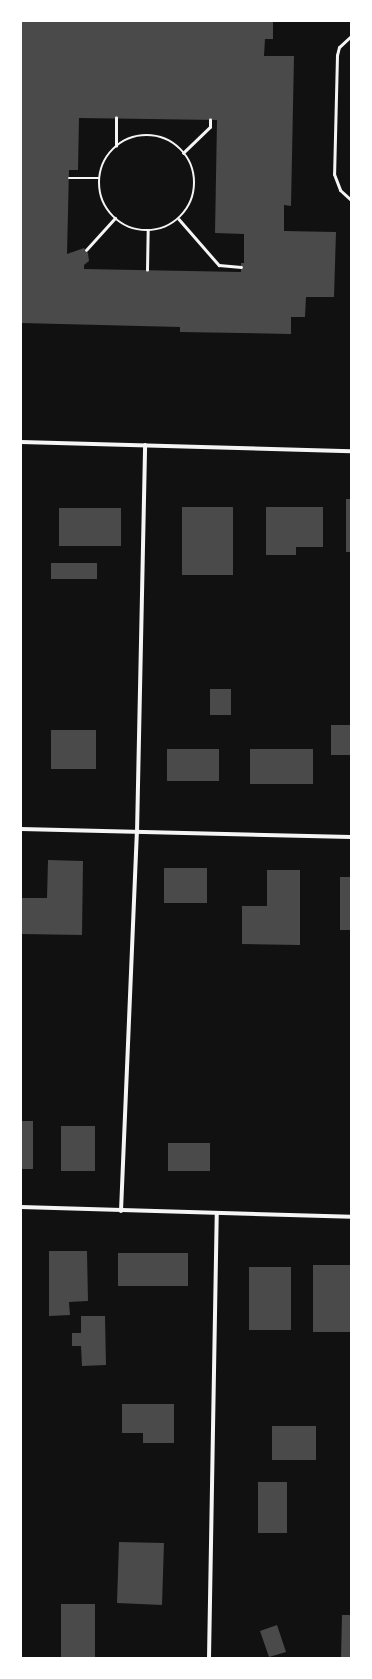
<!DOCTYPE html>
<html>
<head>
<meta charset="utf-8">
<style>
  body { margin:0 }
  #map { position:relative; width:372px; height:1679px; overflow:hidden; background:#111; font-family:"DM Sans",sans-serif }
  div>[style] { position:absolute }
  .building>* { inset:0; background:#4a4a4a }
  .path>* { height:2.5px; margin:-1.25px; padding:0 1.25px; transform-origin:1.25px; border-radius:1.25px; background:#f5f5f5 }
  .path>.ring { margin:-1.25px; padding:0; box-sizing:content-box; background:none; border:2.5px solid #f5f5f5; border-radius:50% }
  .service>* { height:3px; margin:-1.5px; padding:0 1.5px; transform-origin:1.5px; border-radius:1.5px; background:#f5f5f5 }
  .minor>* { height:4px; margin:-2px; padding:0 2px; transform-origin:2px; border-radius:2px; background:#f5f5f5 }
  span { translate:-50% -50%; white-space:nowrap; text-align:center; line-height:1.15; -webkit-text-stroke:3px #fff; paint-order:stroke }
  .frame { position:absolute; inset:0; border:22px solid #fff; pointer-events:none }
</style>
</head>
<body>
<div id="map">
  <div class="building">
    <i style="clip-path:polygon(evenodd,273px 21px,273px 39px,265px 39px,264px 56px,294px 56px,291px 206px,284px 205px,284px 231px,336px 232px,334px 297px,306px 297px,305px 317px,291px 317px,291px 334px,180px 332px,180px 327px,21px 323px,21px 22px,273px 21px,79px 118px,217px 120px,215px 233px,244px 234px,244px 263px,241px 263px,241px 272px,84px 269px,84px 265px,89px 261px,88px 253px,84px 248px,67px 254px,69px 170px,78px 170px,79px 118px)"></i>
    <i style="clip-path:polygon(346px 499px,351px 499px,351px 552px,346px 552px)"></i>
    <i style="clip-path:polygon(182px 507px,233px 507px,233px 575px,182px 575px)"></i>
    <i style="clip-path:polygon(266px 507px,323px 507px,323px 547px,296px 547px,296px 555px,266px 555px)"></i>
    <i style="clip-path:polygon(59px 508px,121px 508px,121px 546px,59px 546px)"></i>
    <i style="clip-path:polygon(51px 563px,97px 563px,97px 579px,51px 579px)"></i>
    <i style="clip-path:polygon(210px 689px,231px 689px,231px 715px,210px 715px)"></i>
    <i style="clip-path:polygon(331px 725px,351px 725px,351px 755px,331px 755px)"></i>
    <i style="clip-path:polygon(51px 730px,96px 730px,96px 769px,51px 769px)"></i>
    <i style="clip-path:polygon(167px 749px,219px 749px,219px 781px,167px 781px)"></i>
    <i style="clip-path:polygon(250px 749px,313px 749px,313px 784px,250px 784px)"></i>
    <i style="clip-path:polygon(48px 860px,83px 861px,82px 935px,21px 934px,21px 898px,47px 898px)"></i>
    <i style="clip-path:polygon(164px 868px,207px 868px,207px 903px,164px 903px)"></i>
    <i style="clip-path:polygon(267px 870px,300px 870px,300px 945px,242px 944px,242px 906px,267px 906px)"></i>
    <i style="clip-path:polygon(340px 877px,351px 877px,351px 930px,340px 930px)"></i>
    <i style="clip-path:polygon(21px 1121px,33px 1121px,33px 1169px,21px 1169px)"></i>
    <i style="clip-path:polygon(61px 1126px,95px 1126px,95px 1171px,61px 1171px)"></i>
    <i style="clip-path:polygon(168px 1143px,210px 1143px,210px 1171px,168px 1171px)"></i>
    <i style="clip-path:polygon(49px 1251px,87px 1251px,88px 1301px,69px 1302px,70px 1315px,49px 1316px)"></i>
    <i style="clip-path:polygon(118px 1253px,188px 1253px,188px 1286px,118px 1286px)"></i>
    <i style="clip-path:polygon(313px 1265px,351px 1265px,351px 1332px,313px 1332px)"></i>
    <i style="clip-path:polygon(249px 1267px,291px 1267px,291px 1330px,249px 1330px)"></i>
    <i style="clip-path:polygon(81px 1316px,105px 1316px,106px 1365px,82px 1366px,81px 1346px,72px 1346px,72px 1333px,81px 1333px)"></i>
    <i style="clip-path:polygon(122px 1404px,174px 1404px,174px 1443px,143px 1443px,143px 1433px,122px 1433px)"></i>
    <i style="clip-path:polygon(272px 1426px,316px 1426px,316px 1460px,272px 1460px)"></i>
    <i style="clip-path:polygon(258px 1482px,287px 1482px,287px 1533px,258px 1533px)"></i>
    <i style="clip-path:polygon(119px 1542px,164px 1543px,162px 1605px,117px 1603px)"></i>
    <i style="clip-path:polygon(61px 1604px,95px 1604px,95px 1658px,61px 1658px)"></i>
    <i style="clip-path:polygon(342px 1615px,351px 1615px,351px 1658px,341px 1658px)"></i>
    <i style="clip-path:polygon(277px 1625px,286px 1652px,269px 1657px,260px 1631px)"></i>
  </div>
  <div class="path">
    <i class="ring" style="left:99px;top:135px;width:93.5px;height:93.5px"></i>
    <i style="left:116px;top:146px;width:28px;rotate:-90deg"></i>
    <i style="left:183px;top:153px;width:37px;rotate:-44deg"></i>
    <i style="left:210px;top:127px;width:7px;rotate:-90deg"></i>
    <i style="left:69px;top:178px;width:30px"></i>
    <i style="left:179px;top:219px;width:61px;rotate:49deg"></i>
    <i style="left:219px;top:265px;width:22px;rotate:5deg"></i>
    <i style="left:86px;top:250px;width:43px;rotate:-47.8deg"></i>
    <i style="left:147px;top:270px;width:39px;rotate:-89deg"></i>
  </div>
  <div class="service">
    <i style="left:351px;top:36px;width:16px;rotate:137deg"></i>
    <i style="left:339px;top:47px;width:8px;rotate:104deg"></i>
    <i style="left:337px;top:55px;width:119px;rotate:91.4deg"></i>
    <i style="left:334px;top:174px;width:17px;rotate:69deg"></i>
    <i style="left:340px;top:190px;width:15px;rotate:42deg"></i>
  </div>
  <div class="minor">
    <i style="left:21px;top:442px;width:330px;rotate:1.6deg"></i>
    <i style="left:21px;top:829px;width:330px;rotate:1.4deg"></i>
    <i style="left:21px;top:1207px;width:330px;rotate:1.7deg"></i>
    <i style="left:121px;top:1211px;width:378px;rotate:-87.6deg"></i>
    <i style="left:137px;top:833px;width:388px;rotate:-88.8deg"></i>
    <i style="left:209px;top:1658px;width:445px;rotate:-89deg"></i>
  </div>
  <div class="frame"></div>
</div>
</body>
</html>
